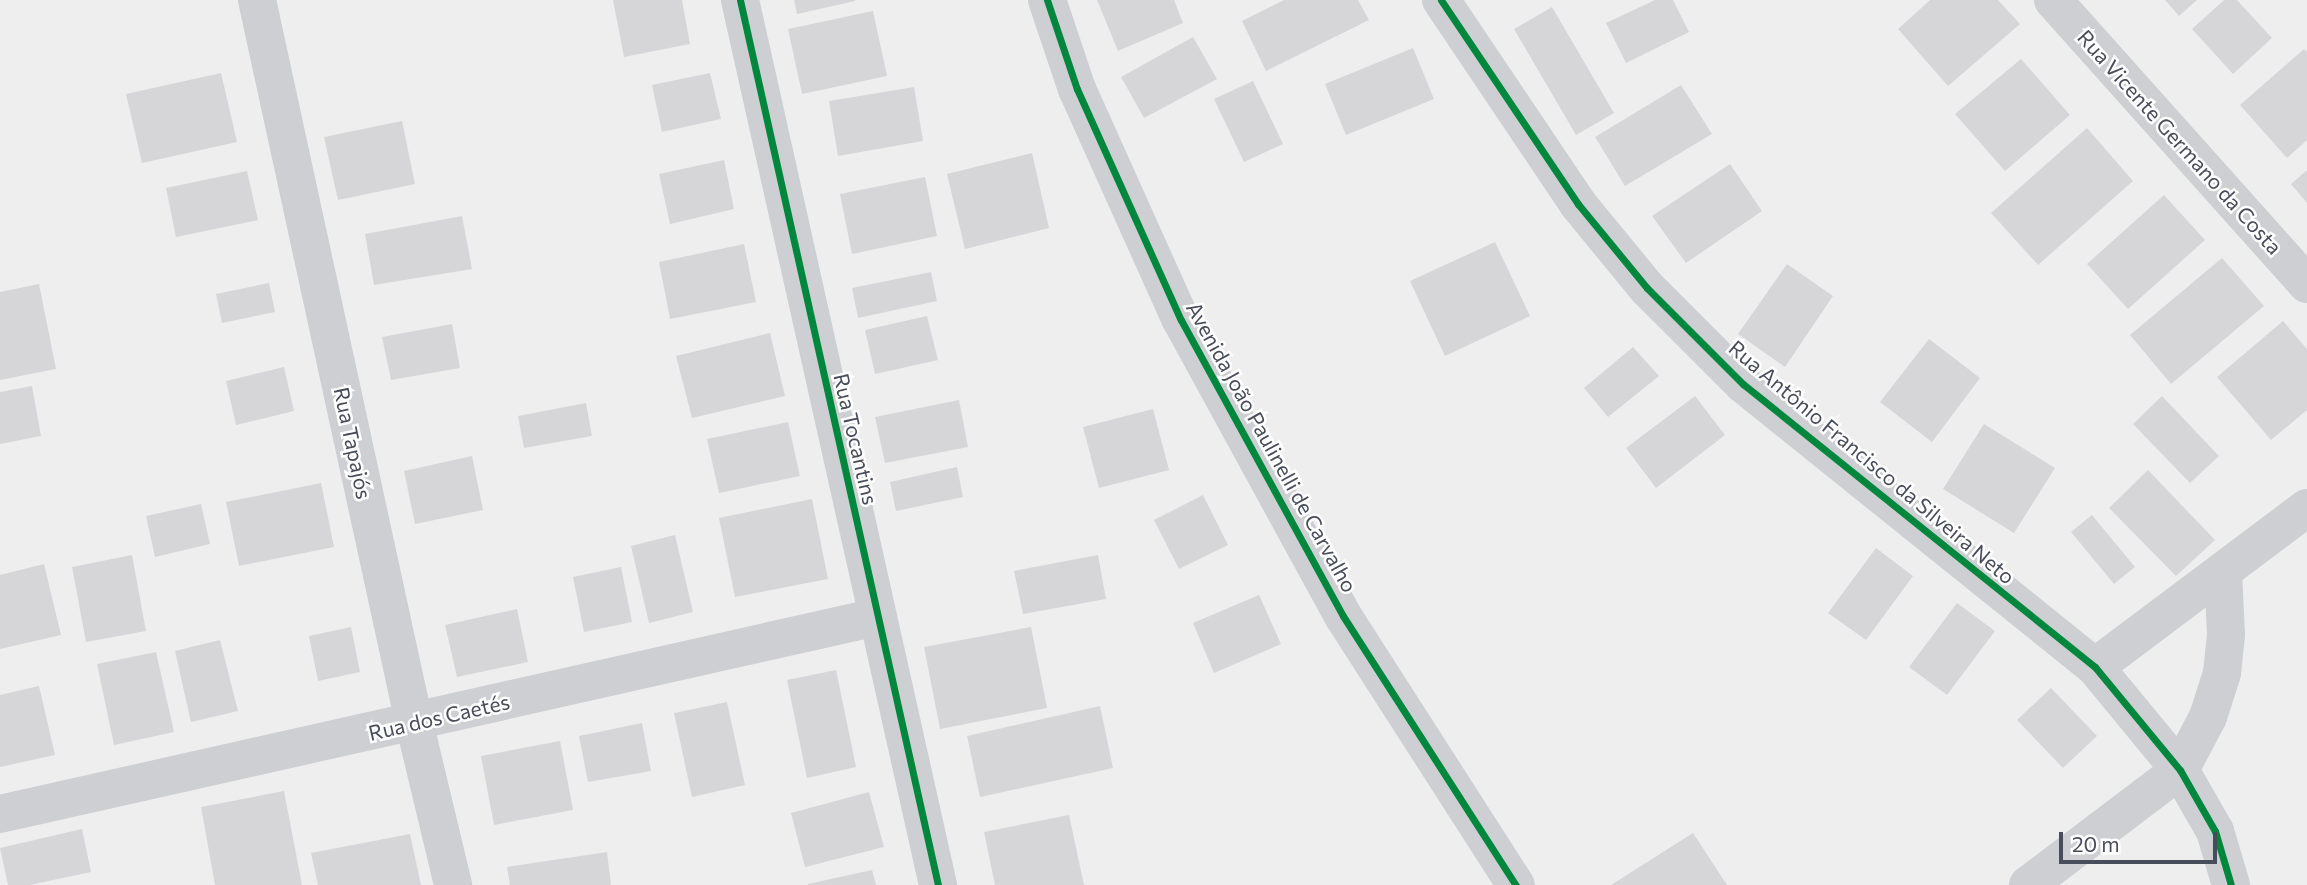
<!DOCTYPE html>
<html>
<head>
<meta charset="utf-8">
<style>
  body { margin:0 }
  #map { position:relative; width:2307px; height:885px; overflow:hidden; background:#efeeee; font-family:Commissioner,sans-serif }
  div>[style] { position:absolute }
  .building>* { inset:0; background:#d6d6d9 }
  .minor>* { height:38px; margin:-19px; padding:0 19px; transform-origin:19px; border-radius:19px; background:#cdcfd2 }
  .cycleway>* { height:7px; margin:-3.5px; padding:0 3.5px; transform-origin:3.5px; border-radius:3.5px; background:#00873e }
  span { translate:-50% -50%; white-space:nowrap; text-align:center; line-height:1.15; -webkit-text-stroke:5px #fff; paint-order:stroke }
  .street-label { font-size:21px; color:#474d5a }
  .scale { position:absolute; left:2059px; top:832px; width:158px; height:32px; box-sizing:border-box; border:4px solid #474d5a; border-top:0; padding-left:9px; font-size:21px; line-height:24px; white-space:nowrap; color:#474d5a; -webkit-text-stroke:5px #fff; paint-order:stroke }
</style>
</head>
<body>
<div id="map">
  <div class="building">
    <i style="clip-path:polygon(613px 0,682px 0,690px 44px,624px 57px)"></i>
    <i style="clip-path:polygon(794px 0,855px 0,855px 1px,797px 14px)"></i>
    <i style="clip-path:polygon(1097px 0,1174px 0,1183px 23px,1118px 51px)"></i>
    <i style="clip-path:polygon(1284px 0,1358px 0,1369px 20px,1266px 71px,1242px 21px)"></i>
    <i style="clip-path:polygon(1655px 0,1673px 0,1689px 32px,1626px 63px,1606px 23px)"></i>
    <i style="clip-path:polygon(1930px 0,1998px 0,2020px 24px,1948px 86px,1898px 29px)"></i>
    <i style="clip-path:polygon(2165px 0,2197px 0,2179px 16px)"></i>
    <i style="clip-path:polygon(2224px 0,2237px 0,2272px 38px,2233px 74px,2192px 29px)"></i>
    <i style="clip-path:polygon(1552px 7px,1614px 113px,1576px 135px,1514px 29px)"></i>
    <i style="clip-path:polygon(873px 11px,887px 76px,802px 94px,788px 29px)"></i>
    <i style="clip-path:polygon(1193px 37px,1217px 79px,1144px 118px,1121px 77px)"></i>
    <i style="clip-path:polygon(1413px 48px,1434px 99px,1346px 135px,1325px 84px)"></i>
    <i style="clip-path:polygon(2304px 49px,2307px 52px,2307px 140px,2287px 158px,2240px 105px)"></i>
    <i style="clip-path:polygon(2021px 59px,2070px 115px,2005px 171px,1955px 114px)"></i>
    <i style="clip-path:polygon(221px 73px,237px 142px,142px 163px,126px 94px)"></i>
    <i style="clip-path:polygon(710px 73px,721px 119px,662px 132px,652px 85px)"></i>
    <i style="clip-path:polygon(1253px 81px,1283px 144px,1244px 162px,1214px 99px)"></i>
    <i style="clip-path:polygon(1681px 85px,1712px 134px,1625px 186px,1595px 137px)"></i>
    <i style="clip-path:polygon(914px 87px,923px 141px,838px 156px,829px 101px)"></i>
    <i style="clip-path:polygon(402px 121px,415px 184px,338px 200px,324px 137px)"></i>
    <i style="clip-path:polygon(2087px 128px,2133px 181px,2038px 265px,1991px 213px)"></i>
    <i style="clip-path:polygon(1032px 153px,1049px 228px,965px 249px,947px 174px)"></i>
    <i style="clip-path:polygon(724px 160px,734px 209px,670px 224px,659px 174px)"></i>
    <i style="clip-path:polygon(1730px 164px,1762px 211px,1686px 263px,1652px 216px)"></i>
    <i style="clip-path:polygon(2307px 170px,2307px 203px,2291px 184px)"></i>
    <i style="clip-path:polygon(247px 171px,258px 220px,176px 237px,166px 188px)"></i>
    <i style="clip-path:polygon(925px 177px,937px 236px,852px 254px,840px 194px)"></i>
    <i style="clip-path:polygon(2164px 195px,2205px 240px,2128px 309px,2087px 264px)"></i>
    <i style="clip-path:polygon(462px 216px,472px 269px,374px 285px,365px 234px)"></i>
    <i style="clip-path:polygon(1495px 242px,1530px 316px,1445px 356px,1410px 281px)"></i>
    <i style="clip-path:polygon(744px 244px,756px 302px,670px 319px,659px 262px)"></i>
    <i style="clip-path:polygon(2222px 258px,2264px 306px,2171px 384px,2130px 335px)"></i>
    <i style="clip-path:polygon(1787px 264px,1833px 296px,1785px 367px,1738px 334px)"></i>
    <i style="clip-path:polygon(931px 272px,937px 301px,858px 318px,852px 288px)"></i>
    <i style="clip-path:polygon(269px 283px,275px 312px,222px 323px,216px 294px)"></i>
    <i style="clip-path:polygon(39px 284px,56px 369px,0 380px,0 292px)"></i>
    <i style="clip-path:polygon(927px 316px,938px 360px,875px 374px,865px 330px)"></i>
    <i style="clip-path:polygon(2283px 321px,2307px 349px,2307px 410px,2271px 440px,2217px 377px)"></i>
    <i style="clip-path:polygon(452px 324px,460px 368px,391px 380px,382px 337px)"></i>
    <i style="clip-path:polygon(770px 333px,785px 396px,692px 418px,676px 356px)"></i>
    <i style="clip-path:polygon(1929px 339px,1980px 378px,1932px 442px,1880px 402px)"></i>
    <i style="clip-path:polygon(1633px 347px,1659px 376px,1608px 417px,1584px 388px)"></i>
    <i style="clip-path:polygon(284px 367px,294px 411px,236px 425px,226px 381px)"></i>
    <i style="clip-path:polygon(32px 386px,41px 436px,0 444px,0 392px)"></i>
    <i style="clip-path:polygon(1695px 396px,1725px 435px,1656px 488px,1626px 448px)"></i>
    <i style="clip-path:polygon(2162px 396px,2219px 456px,2190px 483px,2133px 424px)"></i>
    <i style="clip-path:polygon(959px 400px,968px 447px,885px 463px,875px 417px)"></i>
    <i style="clip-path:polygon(586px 403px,592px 436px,524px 448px,518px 416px)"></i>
    <i style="clip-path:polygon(1153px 409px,1169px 470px,1099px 488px,1083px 427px)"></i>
    <i style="clip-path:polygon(788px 422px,800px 476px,719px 493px,707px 439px)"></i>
    <i style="clip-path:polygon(1984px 424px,2055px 468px,2014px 533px,1943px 489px)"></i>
    <i style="clip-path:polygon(472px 456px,483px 510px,415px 524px,404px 471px)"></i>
    <i style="clip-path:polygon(957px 467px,963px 497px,896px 511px,890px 482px)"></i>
    <i style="clip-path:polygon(2148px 470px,2215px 540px,2176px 576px,2109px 508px)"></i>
    <i style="clip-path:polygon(321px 483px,334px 547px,239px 566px,226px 502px)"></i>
    <i style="clip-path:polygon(1203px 495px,1228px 545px,1179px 569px,1154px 520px)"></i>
    <i style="clip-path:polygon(812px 499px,828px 579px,735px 597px,719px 518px)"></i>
    <i style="clip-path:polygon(201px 504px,210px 544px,155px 557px,146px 516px)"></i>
    <i style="clip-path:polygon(2092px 515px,2135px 567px,2114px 584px,2071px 532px)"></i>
    <i style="clip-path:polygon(675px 535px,693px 612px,649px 623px,631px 546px)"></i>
    <i style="clip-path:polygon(1876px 548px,1913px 576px,1866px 640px,1828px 613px)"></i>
    <i style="clip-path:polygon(132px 555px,146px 631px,86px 642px,72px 567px)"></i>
    <i style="clip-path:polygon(1098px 555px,1106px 599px,1023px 614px,1014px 571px)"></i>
    <i style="clip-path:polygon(44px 564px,61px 635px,0 649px,0 575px)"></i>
    <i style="clip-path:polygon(621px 567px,632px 622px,584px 632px,573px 577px)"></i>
    <i style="clip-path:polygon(1259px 595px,1281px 644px,1214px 673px,1193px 623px)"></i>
    <i style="clip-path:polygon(1957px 603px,1995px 631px,1947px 695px,1909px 667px)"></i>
    <i style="clip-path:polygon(517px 609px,528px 662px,457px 677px,445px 625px)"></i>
    <i style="clip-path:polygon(351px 627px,360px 672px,318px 681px,309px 636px)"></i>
    <i style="clip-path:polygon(1031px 627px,1047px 708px,940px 729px,924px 647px)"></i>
    <i style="clip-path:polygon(220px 640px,238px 711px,191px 722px,175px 651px)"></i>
    <i style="clip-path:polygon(156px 652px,174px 732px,114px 745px,97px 664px)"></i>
    <i style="clip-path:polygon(836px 670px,856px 767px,807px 778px,787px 680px)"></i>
    <i style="clip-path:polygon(39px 686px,55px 755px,0 767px,0 695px)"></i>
    <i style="clip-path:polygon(2051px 688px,2097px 736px,2063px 768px,2017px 720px)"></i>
    <i style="clip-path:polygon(727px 702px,745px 785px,692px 797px,674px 713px)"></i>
    <i style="clip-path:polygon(1100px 706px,1113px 768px,980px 797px,967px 736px)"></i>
    <i style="clip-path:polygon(642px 723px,651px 771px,588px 782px,579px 736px)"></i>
    <i style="clip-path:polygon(560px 741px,573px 810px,494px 825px,481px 756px)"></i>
    <i style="clip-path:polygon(284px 791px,302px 885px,215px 885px,201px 807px)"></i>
    <i style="clip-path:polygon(869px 792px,884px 847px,805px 867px,791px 813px)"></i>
    <i style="clip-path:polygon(1069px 815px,1084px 885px,995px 885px,984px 832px)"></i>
    <i style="clip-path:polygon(82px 829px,91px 872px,30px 885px,8px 885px,0 848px)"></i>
    <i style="clip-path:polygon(1693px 833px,1727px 885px,1611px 885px)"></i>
    <i style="clip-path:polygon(410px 834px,421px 885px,318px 885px,311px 853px)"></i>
    <i style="clip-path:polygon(607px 852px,611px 885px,510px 885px,507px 867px)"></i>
    <i style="clip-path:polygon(872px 870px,876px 885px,808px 885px,808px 884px)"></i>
  </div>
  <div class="minor">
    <i style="left:257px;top:0;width:739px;rotate:77.73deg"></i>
    <i style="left:414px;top:722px;width:168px;rotate:76.5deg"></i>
    <i style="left:740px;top:0;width:907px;rotate:77.39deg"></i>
    <i style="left:1047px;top:0;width:94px;rotate:71.4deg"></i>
    <i style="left:1077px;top:89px;width:253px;rotate:65.8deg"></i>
    <i style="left:1181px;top:320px;width:337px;rotate:61.3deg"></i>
    <i style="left:1343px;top:616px;width:320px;rotate:57.3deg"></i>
    <i style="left:1441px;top:0;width:246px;rotate:56.1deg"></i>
    <i style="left:1578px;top:204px;width:109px;rotate:50.6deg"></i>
    <i style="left:1647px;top:288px;width:136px;rotate:45deg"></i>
    <i style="left:1743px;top:384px;width:452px;rotate:38.8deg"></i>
    <i style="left:2095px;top:667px;width:134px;rotate:50.5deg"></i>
    <i style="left:2180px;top:770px;width:70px;rotate:60.2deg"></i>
    <i style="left:2215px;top:831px;width:56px;rotate:73.5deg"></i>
    <i style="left:2053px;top:0;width:381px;rotate:48.2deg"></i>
    <i style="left:2095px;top:667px;width:265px;rotate:-36.9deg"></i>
    <i style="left:0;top:814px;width:899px;rotate:-12.66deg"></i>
    <i style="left:2028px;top:885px;width:191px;rotate:-37.1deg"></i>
    <i style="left:2180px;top:770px;width:60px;rotate:-62.2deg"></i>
    <i style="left:2208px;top:717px;width:46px;rotate:-72.3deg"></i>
    <i style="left:2222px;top:673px;width:39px;rotate:-84deg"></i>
    <i style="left:2226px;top:634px;width:61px;rotate:-92.8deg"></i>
  </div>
  <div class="cycleway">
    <i style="left:740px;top:0;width:907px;rotate:77.39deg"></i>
    <i style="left:1047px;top:0;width:94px;rotate:71.4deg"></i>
    <i style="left:1077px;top:89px;width:253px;rotate:65.8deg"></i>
    <i style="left:1181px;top:320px;width:337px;rotate:61.3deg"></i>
    <i style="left:1343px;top:616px;width:320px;rotate:57.3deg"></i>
    <i style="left:1441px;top:0;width:246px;rotate:56.1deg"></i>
    <i style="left:1578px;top:204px;width:109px;rotate:50.6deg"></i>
    <i style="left:1647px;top:288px;width:136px;rotate:45deg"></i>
    <i style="left:1743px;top:384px;width:452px;rotate:38.8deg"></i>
    <i style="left:2095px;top:667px;width:134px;rotate:50.5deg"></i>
    <i style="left:2180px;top:770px;width:70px;rotate:60.2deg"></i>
    <i style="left:2215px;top:831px;width:56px;rotate:73.5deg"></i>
  </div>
  <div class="street-label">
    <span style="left:2180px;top:142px;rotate:48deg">Rua Vicente Germano da Costa</span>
    <span style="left:856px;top:439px;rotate:77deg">Rua Tocantins</span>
    <span style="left:353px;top:443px;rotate:78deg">Rua Tapajós</span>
    <span style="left:1272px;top:447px;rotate:61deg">Avenida João Paulinelli de Carvalho</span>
    <span style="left:1872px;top:462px;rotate:40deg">Rua Antônio Francisco da Silveira Neto</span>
    <span style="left:439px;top:717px;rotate:-13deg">Rua dos Caetés</span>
  </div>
  <div class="scale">20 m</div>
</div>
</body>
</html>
